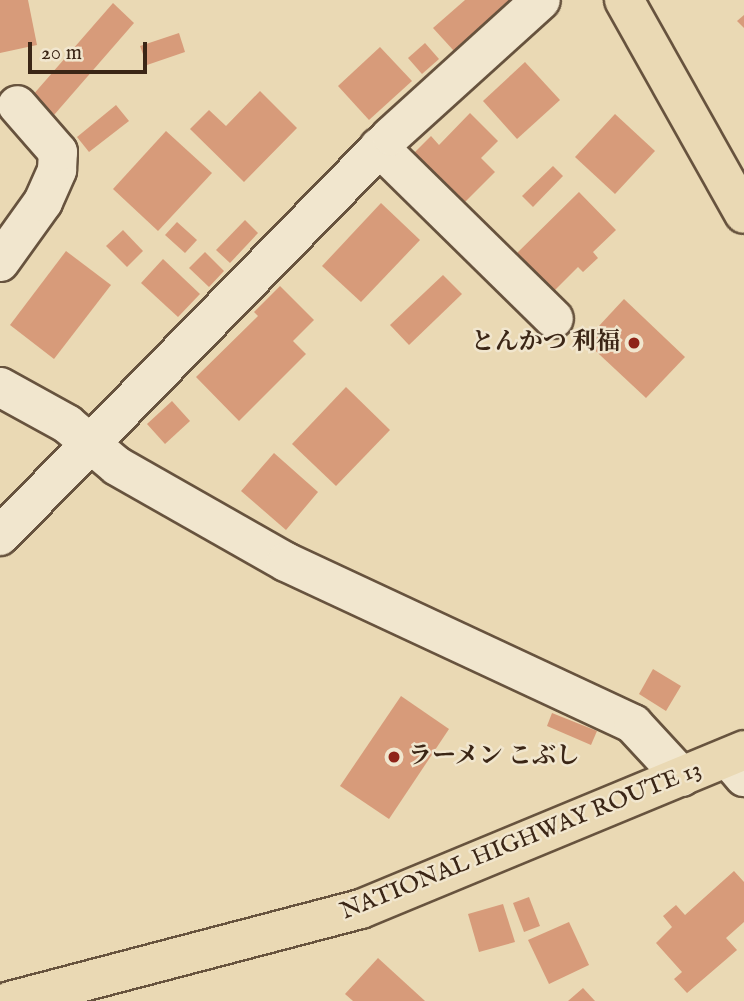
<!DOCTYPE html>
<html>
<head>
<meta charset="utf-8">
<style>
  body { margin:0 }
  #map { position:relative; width:744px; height:1001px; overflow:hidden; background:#ead9b4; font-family:"IM FELL English","Noto Serif JP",serif }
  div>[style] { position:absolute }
  .building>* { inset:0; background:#d79b7a }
  .roads { filter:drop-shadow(2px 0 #67533e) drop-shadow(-2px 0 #67533e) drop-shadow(0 2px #67533e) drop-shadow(0 -2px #67533e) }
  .minor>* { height:38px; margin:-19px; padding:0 19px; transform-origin:19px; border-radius:19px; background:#f1e6ce }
  .primary>* { height:38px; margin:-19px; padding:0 19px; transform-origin:19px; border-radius:19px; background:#ead9b4 }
  .trunk>* { height:38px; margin:-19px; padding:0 19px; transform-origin:19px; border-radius:19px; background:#ead9b4 }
  .dots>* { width:19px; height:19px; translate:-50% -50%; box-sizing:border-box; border:4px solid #f1e6ce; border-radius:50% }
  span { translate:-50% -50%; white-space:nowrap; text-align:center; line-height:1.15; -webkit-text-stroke:5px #f1e6ce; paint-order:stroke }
  .poi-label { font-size:24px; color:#3b2616; font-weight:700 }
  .right { translate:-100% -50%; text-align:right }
  .left { translate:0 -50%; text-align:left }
  .street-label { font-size:24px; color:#3b2616 }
  .scale { position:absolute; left:28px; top:42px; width:119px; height:32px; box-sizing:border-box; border:4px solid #3b2616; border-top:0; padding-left:9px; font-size:21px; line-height:24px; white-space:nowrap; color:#3b2616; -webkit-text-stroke:5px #f1e6ce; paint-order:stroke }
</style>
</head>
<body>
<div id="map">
  <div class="building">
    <i style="clip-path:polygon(0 0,28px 0,37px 45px,0 53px)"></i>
    <i style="clip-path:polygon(465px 0,513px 0,454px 51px,433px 28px)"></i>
    <i style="clip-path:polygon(113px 3px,134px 23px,54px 115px,32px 96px)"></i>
    <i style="clip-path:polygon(744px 15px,744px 28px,737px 21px)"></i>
    <i style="clip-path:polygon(179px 33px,185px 52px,147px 65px,140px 46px)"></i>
    <i style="clip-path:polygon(425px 43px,439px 59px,422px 74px,408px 58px)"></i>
    <i style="clip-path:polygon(380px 47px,412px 81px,369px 120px,338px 86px)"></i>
    <i style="clip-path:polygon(525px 62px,560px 100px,517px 139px,483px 101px)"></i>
    <i style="clip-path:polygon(260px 91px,297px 128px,244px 182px,190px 129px,209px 110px,226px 126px)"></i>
    <i style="clip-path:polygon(116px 105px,129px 121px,89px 152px,77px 137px)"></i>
    <i style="clip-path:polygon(470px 113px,498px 141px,481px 158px,495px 172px,462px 205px,412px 155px,431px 136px,439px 145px)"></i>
    <i style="clip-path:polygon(615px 114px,655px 151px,615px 194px,575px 157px)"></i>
    <i style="clip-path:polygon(166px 131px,212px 173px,158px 231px,113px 189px)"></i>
    <i style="clip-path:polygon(553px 166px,563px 176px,533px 207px,522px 196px)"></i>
    <i style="clip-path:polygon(579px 192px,616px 230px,593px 252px,598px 258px,583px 272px,578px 267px,550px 295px,513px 257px)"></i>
    <i style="clip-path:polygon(381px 203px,420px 240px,361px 302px,322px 266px)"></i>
    <i style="clip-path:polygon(245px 220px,258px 233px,230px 263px,216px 250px)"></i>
    <i style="clip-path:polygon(177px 222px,197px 240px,185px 253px,165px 235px)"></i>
    <i style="clip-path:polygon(123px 230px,143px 251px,127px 267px,106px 246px)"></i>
    <i style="clip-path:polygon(66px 251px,111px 285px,54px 359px,10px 325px)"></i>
    <i style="clip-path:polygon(205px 252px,224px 271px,209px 287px,189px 268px)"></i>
    <i style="clip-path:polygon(163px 259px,200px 294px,178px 317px,141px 283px)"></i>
    <i style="clip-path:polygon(443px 275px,462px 294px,409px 345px,390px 325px)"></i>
    <i style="clip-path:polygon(280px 286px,314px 320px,293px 341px,306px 354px,239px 421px,196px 377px,258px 316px,254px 312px)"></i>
    <i style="clip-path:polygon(624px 299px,685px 357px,646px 398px,585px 341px)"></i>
    <i style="clip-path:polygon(346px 387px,390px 430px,336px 486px,292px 444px)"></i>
    <i style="clip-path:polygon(172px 401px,190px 421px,165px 444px,147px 424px)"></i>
    <i style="clip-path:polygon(274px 453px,318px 492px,286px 530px,241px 491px)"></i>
    <i style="clip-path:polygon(653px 669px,681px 686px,666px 711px,639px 694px)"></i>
    <i style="clip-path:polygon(401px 696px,449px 729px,389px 819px,340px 786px)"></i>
    <i style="clip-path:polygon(552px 713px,597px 731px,591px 745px,547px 726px)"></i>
    <i style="clip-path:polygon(734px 871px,744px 882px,744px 922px,726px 938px,737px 950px,687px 993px,674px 979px,682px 972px,656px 943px,672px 927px,663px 916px,676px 905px,685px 915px)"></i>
    <i style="clip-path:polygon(529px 897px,540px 926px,524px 932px,513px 903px)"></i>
    <i style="clip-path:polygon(503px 904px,515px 942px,479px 952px,468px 914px)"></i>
    <i style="clip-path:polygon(569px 922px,589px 965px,549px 984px,528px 940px)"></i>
    <i style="clip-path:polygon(378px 958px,425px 1001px,353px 1001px,345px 994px)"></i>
    <i style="clip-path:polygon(583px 988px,595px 1001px,568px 1001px)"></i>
  </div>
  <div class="roads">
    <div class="minor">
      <i style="left:379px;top:147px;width:245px;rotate:44.5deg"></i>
      <i style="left:0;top:262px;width:74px;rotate:-54.4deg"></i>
      <i style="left:43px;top:202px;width:35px;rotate:-66deg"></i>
      <i style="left:57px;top:170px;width:18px;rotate:-87deg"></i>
      <i style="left:58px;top:152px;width:62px;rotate:-131.1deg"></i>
      <i style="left:0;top:387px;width:77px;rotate:28.9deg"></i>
      <i style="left:67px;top:424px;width:65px;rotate:40deg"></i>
      <i style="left:117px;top:466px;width:194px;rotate:29.6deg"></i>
      <i style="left:286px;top:562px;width:383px;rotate:25deg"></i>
      <i style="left:633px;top:724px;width:72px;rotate:47.2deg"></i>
      <i style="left:0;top:536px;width:559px;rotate:-45.65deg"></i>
      <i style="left:391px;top:136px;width:202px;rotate:-42.2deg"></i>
      <i style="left:728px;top:758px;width:25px;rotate:50deg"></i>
    </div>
    <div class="primary">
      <i style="left:624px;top:0;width:245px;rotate:60.7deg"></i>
    </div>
    <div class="trunk">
      <i style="left:10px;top:1001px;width:363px;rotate:-14.7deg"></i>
      <i style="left:361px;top:909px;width:415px;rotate:-22.5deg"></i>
    </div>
  </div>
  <div class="dots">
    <i style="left:634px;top:343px;background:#8f2418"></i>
    <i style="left:394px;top:757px;background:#8f2418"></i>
  </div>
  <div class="poi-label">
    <span class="right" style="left:620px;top:343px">とんかつ 利福</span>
    <span class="left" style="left:408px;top:757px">ラーメン こぶし</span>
  </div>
  <div class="street-label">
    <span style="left:521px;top:841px;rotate:-22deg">NATIONAL HIGHWAY ROUTE 13</span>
  </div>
  <div class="scale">20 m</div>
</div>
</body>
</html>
